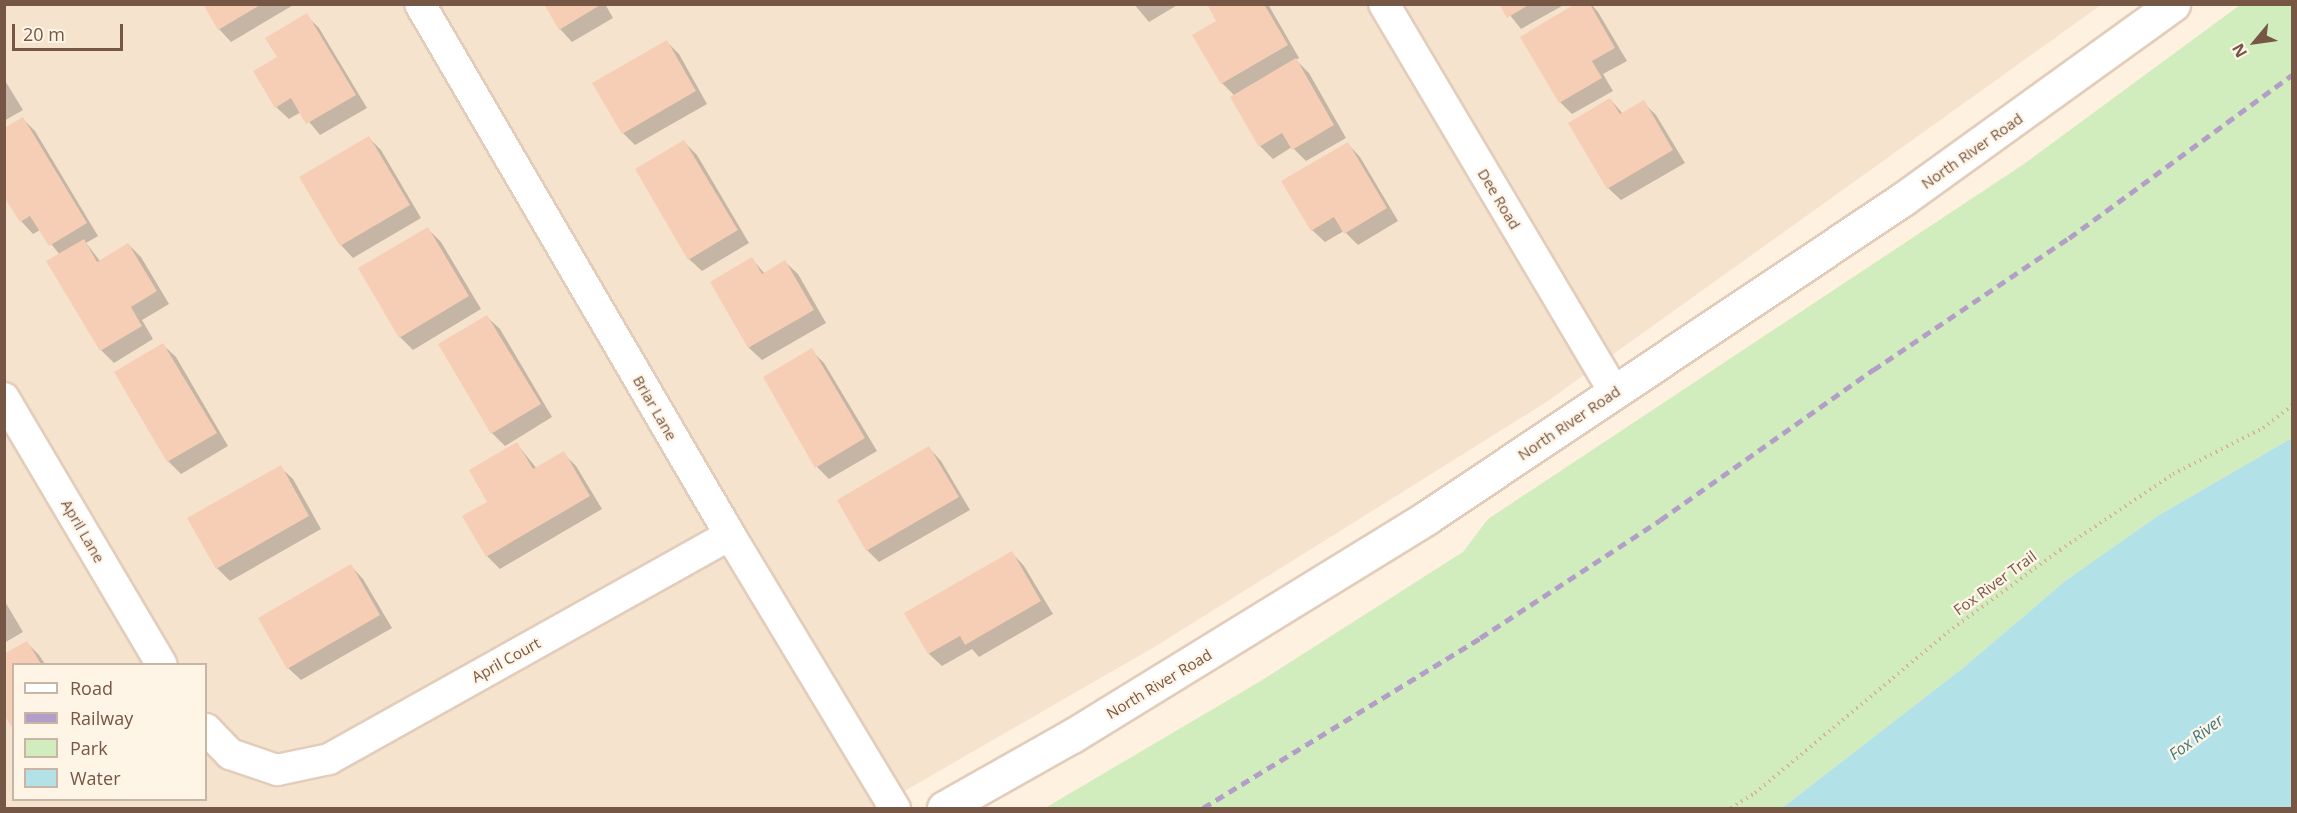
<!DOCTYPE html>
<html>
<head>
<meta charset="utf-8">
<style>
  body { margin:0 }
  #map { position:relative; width:2297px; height:813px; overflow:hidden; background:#fef1df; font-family:"Open Sans",sans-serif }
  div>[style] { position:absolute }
  .residential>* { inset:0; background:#f6e3cd }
  .green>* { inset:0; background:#d1ecbd }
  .water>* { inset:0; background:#b3e1e8 }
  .shadow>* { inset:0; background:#0003 }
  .building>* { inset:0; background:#f5ceb5 }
  .path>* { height:4px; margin-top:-2px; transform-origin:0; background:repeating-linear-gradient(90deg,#d9b199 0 1.5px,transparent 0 6px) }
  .roads { filter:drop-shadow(2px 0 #e2cdbb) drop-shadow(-2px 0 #e2cdbb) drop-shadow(0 2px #e2cdbb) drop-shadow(0 -2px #e2cdbb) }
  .street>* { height:30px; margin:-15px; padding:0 15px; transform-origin:15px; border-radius:15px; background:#fff }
  .secondary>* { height:33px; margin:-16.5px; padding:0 16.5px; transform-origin:16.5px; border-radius:16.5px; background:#fff }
  .rail>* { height:4.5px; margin-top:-2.25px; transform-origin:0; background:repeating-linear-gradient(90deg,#b39ec7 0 9px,transparent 0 15px) }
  span { translate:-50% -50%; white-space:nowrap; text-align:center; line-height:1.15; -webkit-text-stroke:4.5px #fff5e7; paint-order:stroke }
  .street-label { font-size:15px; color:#765645 }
  .water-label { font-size:16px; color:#3b7983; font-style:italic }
  .frame { position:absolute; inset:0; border:6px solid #765645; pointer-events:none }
  .legend { position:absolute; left:12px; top:663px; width:195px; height:138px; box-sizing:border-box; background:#fff5e7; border:2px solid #c8b5a6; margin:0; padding:8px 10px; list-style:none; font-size:18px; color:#765645 }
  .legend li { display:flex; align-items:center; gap:12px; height:30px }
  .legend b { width:30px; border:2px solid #c8b5a6 }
  .north { position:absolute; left:2225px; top:12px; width:60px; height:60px; -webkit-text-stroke:4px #fff5e7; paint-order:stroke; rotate:241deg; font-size:16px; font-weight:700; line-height:24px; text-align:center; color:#765645 }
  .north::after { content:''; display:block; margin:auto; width:21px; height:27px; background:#765645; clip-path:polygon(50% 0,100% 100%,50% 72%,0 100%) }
  .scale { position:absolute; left:12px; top:24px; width:111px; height:27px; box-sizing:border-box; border:3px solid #765645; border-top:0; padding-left:8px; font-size:18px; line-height:21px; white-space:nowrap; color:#765645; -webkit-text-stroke:4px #fff5e7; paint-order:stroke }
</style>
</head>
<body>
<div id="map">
  <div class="residential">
    <i style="clip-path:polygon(evenodd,5px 5px,2101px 5px,1545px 403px,1156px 646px,875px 808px,5px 808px,5px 5px,14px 664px,206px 664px,206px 800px,14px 800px,14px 664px)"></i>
  </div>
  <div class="green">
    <i style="clip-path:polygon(2240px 5px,2292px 5px,2292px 438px,2159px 515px,2065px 581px,1963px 668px,1782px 808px,1045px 808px,1259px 682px,1463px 552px,1488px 519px,2024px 164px)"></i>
  </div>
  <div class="water">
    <i style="clip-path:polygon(2292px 438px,2292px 808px,1782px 808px,1963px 668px,2065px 581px,2159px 515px)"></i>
  </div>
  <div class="shadow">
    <i style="clip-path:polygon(204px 4px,295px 4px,231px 42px,219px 29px)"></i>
    <i style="clip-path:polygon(545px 4px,605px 4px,613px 18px,572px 42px,560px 29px)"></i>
    <i style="clip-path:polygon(1134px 4px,1179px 4px,1149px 22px)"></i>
    <i style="clip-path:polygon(1209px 4px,1268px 4px,1299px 58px,1296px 60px,1309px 73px,1346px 138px,1306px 161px,1292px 147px,1273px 159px,1260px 146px,1235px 96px,1222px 83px,1218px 21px)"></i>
    <i style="clip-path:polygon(1501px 4px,1561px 4px,1562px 6px,1521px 29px)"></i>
    <i style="clip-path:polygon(1578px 4px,1591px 4px,1598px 12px,1627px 61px,1603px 74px,1613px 91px,1572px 114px,1560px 102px)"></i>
    <i style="clip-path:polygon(306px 15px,319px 28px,367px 108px,320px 135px,301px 112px,289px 119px,276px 107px)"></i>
    <i style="clip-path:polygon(666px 41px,679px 54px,707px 104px,635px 145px,623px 133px)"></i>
    <i style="clip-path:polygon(4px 79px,23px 110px,4px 121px)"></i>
    <i style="clip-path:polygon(1610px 99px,1623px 114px,1643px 102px,1656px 115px,1685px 163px,1621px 200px,1608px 188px)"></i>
    <i style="clip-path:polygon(23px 119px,35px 131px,98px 236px,86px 243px,100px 261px,128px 244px,141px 257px,169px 304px,142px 320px,153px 339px,114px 363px,101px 350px,60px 255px,40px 230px,33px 234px,21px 221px)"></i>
    <i style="clip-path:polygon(369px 138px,381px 150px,421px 218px,353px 258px,341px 245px)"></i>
    <i style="clip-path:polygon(684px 142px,697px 155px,749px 243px,702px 271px,689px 259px)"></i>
    <i style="clip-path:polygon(1348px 144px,1360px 157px,1398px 221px,1358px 245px,1344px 231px,1325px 242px,1312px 230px)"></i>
    <i style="clip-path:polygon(428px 229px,441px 242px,481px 309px,413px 350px,400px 337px)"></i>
    <i style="clip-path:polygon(752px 259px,765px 274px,785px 262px,798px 274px,826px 323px,762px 360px,749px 348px,712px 283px)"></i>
    <i style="clip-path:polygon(487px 317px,500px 329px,552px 417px,505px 446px,492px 433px)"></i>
    <i style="clip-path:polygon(163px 345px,176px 357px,228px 446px,181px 474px,168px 461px)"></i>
    <i style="clip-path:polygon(811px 350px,824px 363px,877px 451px,829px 479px,817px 467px)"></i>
    <i style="clip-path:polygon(517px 444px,537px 469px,563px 453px,576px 466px,602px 509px,500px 569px,487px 556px,464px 517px,489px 503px)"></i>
    <i style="clip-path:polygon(929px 448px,941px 461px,970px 510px,879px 562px,867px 550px)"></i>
    <i style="clip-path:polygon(280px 467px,293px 479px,321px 529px,230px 581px,217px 568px)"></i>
    <i style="clip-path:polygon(1012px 553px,1024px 566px,1053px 614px,979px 657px,972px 649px,942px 666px,929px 654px,906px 614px)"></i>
    <i style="clip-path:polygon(351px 566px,363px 579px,392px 628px,301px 680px,288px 668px)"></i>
    <i style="clip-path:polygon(4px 600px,23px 632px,4px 643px)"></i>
    <i style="clip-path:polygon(27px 643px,39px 655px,45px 664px,14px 664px,4px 656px)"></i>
  </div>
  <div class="building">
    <i style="clip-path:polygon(203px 4px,262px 4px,218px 30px)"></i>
    <i style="clip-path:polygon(544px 4px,602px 4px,559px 30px)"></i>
    <i style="clip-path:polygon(1207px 4px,1264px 4px,1288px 45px,1221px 84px,1192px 35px,1216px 21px)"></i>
    <i style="clip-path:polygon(1499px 4px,1530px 4px,1507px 18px)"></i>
    <i style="clip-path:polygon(1575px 4px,1590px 4px,1615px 48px,1592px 61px,1602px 78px,1559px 103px,1520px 37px)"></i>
    <i style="clip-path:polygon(307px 13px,356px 95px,306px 124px,291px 98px,275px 108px,253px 71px,277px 57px,265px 38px)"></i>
    <i style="clip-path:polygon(667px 40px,696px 91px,622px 134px,592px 83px)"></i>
    <i style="clip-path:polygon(1296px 58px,1334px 125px,1292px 150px,1282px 133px,1259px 147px,1230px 97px)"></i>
    <i style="clip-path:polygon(1610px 98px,1620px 114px,1644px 100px,1673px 150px,1607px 189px,1568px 123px)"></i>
    <i style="clip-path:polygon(23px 117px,87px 223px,49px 246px,30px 216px,20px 222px,4px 197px,4px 128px)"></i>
    <i style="clip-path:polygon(369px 136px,410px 205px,340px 246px,299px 177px)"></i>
    <i style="clip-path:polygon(684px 140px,738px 230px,688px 260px,635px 169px)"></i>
    <i style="clip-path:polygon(1348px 142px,1387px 208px,1344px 234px,1334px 217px,1311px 231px,1281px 181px)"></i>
    <i style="clip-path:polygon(428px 227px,469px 296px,399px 338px,358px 268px)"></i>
    <i style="clip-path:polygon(84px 239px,97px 262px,128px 243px,157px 291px,131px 307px,142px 326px,100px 351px,46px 261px)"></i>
    <i style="clip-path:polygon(752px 257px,762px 274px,785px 260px,814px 310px,748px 348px,710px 282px)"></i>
    <i style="clip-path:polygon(487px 315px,541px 404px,491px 434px,438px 344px)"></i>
    <i style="clip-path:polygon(163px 343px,217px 433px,167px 462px,114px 372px)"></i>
    <i style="clip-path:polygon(812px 348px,865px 438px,815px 468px,763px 377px)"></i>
    <i style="clip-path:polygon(517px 442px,533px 469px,564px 451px,590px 496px,486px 557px,462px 516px,487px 502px,469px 470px)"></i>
    <i style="clip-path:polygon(929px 446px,959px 497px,866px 551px,837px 500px)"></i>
    <i style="clip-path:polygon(281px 465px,309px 516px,216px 569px,187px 518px)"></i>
    <i style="clip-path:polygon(1012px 551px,1041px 601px,965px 645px,960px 636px,928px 654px,904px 613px)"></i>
    <i style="clip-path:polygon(351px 564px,380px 615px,287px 669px,258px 618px)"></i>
    <i style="clip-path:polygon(27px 641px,41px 664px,14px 664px,14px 730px,4px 715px,4px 654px)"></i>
  </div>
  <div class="path">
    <i style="left:1731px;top:808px;width:28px;rotate:-32deg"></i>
    <i style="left:1755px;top:793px;width:251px;rotate:-39.8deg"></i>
    <i style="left:1948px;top:632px;width:139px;rotate:-36.2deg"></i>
    <i style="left:2060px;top:550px;width:136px;rotate:-33.9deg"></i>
    <i style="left:2173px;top:474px;width:101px;rotate:-27.1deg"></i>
    <i style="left:2263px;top:428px;width:37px;rotate:-38deg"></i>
  </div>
  <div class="roads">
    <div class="street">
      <i style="left:420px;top:4px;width:615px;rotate:59.72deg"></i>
      <i style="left:730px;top:535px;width:319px;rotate:58.9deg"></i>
      <i style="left:1384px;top:4px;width:452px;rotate:59.3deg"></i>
      <i style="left:4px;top:398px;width:309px;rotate:59.4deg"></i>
      <i style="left:206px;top:729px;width:35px;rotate:46deg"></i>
      <i style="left:230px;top:754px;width:50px;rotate:18.8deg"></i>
      <i style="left:277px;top:770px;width:53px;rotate:-11.9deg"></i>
      <i style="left:329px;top:759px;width:459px;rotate:-29.2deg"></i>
    </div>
    <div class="secondary">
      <i style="left:944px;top:808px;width:147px;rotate:-29.4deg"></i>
      <i style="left:1072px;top:736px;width:416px;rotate:-31.6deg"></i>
      <i style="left:1426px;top:518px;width:574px;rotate:-33.77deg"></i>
      <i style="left:1903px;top:199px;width:333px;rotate:-35.8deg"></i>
    </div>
  </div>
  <div class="rail">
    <i style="left:1203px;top:808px;width:325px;rotate:-31.5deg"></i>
    <i style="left:1480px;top:638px;width:215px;rotate:-33.2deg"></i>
    <i style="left:1660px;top:520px;width:261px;rotate:-35.2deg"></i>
    <i style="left:1873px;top:370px;width:236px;rotate:-34deg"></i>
    <i style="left:2069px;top:238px;width:276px;rotate:-36.2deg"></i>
  </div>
  <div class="street-label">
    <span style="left:1972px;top:151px;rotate:-35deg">North River Road</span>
    <span style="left:1499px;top:199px;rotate:59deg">Dee Road</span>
    <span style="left:655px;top:408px;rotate:60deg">Briar Lane</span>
    <span style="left:1569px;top:423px;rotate:-34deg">North River Road</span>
    <span style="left:83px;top:531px;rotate:60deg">April Lane</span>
    <span style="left:1995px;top:583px;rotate:-36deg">Fox River Trail</span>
    <span style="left:506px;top:660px;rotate:-29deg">April Court</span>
    <span style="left:1159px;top:684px;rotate:-31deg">North River Road</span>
  </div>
  <div class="water-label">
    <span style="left:2196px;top:737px;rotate:-37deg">Fox River</span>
  </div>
  <div class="frame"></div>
  <ul class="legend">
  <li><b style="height:8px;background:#fff"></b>Road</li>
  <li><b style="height:8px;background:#b39ec7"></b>Railway</li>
  <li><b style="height:16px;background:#d1ecbd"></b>Park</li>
  <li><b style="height:16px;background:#b3e1e8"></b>Water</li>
  </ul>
  <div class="north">N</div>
  <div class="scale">20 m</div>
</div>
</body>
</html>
